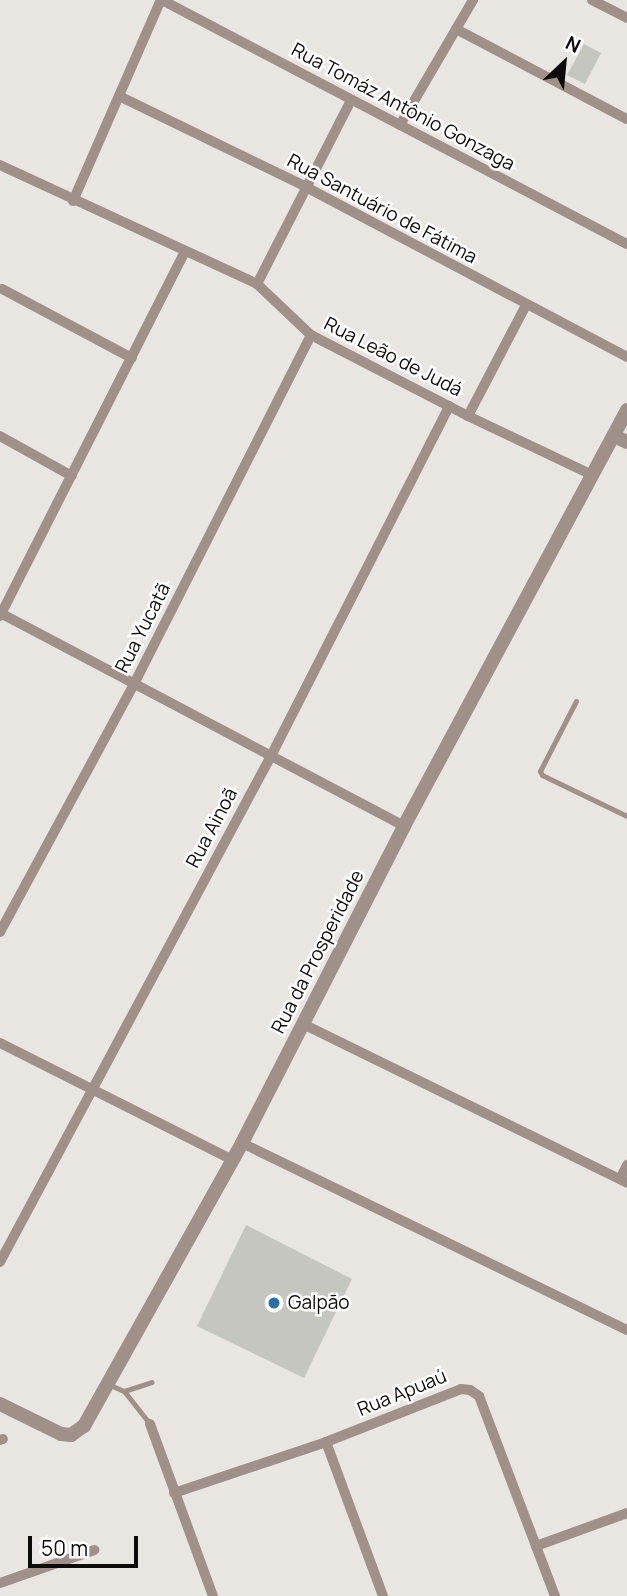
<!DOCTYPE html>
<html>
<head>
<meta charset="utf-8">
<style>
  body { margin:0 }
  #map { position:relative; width:627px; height:1596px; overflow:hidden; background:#e9e6e1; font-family:Manrope,sans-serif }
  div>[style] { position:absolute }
  .building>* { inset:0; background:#c5c6c0 }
  .service>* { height:5px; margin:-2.5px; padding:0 2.5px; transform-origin:2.5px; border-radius:2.5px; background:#9f9089 }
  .minor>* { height:10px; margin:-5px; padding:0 5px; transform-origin:5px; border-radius:5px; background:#9f9089 }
  .tertiary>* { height:14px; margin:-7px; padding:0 7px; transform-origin:7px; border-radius:7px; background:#9f9089 }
  .dots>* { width:19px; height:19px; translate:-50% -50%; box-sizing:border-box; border:4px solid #fff; border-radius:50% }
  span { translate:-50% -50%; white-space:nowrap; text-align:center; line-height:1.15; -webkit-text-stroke:5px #fff; paint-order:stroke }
  .street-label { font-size:19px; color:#0d0c0a }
  .poi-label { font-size:19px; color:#0d0c0a }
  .left { translate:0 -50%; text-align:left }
  .north { position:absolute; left:529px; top:28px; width:70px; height:70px; -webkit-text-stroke:5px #fff; paint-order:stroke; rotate:26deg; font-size:19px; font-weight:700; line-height:28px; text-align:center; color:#0d0c0a }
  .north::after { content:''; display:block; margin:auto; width:24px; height:32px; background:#0d0c0a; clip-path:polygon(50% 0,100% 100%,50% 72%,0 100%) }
  .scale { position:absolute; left:28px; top:1536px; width:110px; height:32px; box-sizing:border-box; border:4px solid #0d0c0a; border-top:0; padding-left:9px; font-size:21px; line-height:24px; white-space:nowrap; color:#0d0c0a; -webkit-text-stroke:5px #fff; paint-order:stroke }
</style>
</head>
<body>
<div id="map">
  <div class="building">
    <i style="clip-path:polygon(584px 44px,601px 53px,585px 84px,567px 75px)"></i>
    <i style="clip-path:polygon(246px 1225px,352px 1279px,304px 1378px,197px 1326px)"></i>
  </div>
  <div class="service">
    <i style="left:576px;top:701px;width:79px;rotate:117.2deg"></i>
    <i style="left:540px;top:771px;width:4px;rotate:63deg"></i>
    <i style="left:542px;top:775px;width:94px;rotate:25.8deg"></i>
    <i style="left:108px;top:1384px;width:17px;rotate:24deg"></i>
    <i style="left:124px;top:1391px;width:29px;rotate:-18deg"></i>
    <i style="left:124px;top:1391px;width:42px;rotate:51.8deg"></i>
  </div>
  <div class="minor">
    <i style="left:162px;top:0;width:525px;rotate:27.69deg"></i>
    <i style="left:592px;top:0;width:39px;rotate:27deg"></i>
    <i style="left:456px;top:29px;width:193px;rotate:27.8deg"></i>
    <i style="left:119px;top:96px;width:208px;rotate:25.9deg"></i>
    <i style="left:306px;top:187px;width:363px;rotate:27.9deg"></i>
    <i style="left:400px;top:125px;width:145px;rotate:-59.7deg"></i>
    <i style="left:0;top:165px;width:283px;rotate:24.8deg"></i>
    <i style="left:257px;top:284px;width:74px;rotate:43.4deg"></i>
    <i style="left:311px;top:335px;width:177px;rotate:27.3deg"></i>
    <i style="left:468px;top:416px;width:137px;rotate:25.4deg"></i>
    <i style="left:73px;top:201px;width:219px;rotate:-66.4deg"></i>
    <i style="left:257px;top:284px;width:207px;rotate:-62.9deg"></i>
    <i style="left:2px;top:289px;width:147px;rotate:28deg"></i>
    <i style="left:468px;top:416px;width:125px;rotate:-62.4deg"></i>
    <i style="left:0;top:436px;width:82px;rotate:29.1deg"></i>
    <i style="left:2px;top:614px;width:454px;rotate:27.8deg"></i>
    <i style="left:0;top:616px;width:408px;rotate:-63.1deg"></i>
    <i style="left:0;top:932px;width:282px;rotate:-61.6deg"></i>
    <i style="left:134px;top:684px;width:391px;rotate:-63.1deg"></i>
    <i style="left:303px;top:1024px;width:361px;rotate:26.1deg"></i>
    <i style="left:0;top:1043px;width:261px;rotate:26.7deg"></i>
    <i style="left:242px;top:1143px;width:428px;rotate:25.9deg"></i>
    <i style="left:620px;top:1179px;width:16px;rotate:-63deg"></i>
    <i style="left:0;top:1262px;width:574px;rotate:-61.83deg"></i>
    <i style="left:271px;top:756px;width:393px;rotate:-63deg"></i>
    <i style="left:150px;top:1424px;width:183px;rotate:69.9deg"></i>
    <i style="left:0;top:1440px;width:3px;rotate:-18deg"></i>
    <i style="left:326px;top:1442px;width:164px;rotate:69.7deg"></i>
    <i style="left:174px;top:1493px;width:160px;rotate:-18.5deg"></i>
    <i style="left:326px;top:1442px;width:145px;rotate:-21.4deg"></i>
    <i style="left:461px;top:1389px;width:9px;rotate:6deg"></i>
    <i style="left:470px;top:1390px;width:11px;rotate:34deg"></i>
    <i style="left:479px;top:1396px;width:214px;rotate:69.2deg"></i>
    <i style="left:536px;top:1546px;width:97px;rotate:-19.9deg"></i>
    <i style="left:0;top:1583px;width:100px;rotate:-19.3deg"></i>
  </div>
  <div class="tertiary">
    <i style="left:614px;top:436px;width:14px;rotate:25deg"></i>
    <i style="left:0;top:1404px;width:68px;rotate:26.2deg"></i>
    <i style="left:61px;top:1434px;width:10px;rotate:6deg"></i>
    <i style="left:71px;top:1435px;width:16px;rotate:-35deg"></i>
    <i style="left:84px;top:1426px;width:324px;rotate:-60.8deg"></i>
    <i style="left:242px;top:1143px;width:356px;rotate:-62.9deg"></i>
    <i style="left:404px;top:826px;width:472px;rotate:-61.8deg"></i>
  </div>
  <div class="dots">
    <i style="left:274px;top:1303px;background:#2771a4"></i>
  </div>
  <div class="street-label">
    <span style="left:403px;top:107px;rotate:28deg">Rua Tomáz Antônio Gonzaga</span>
    <span style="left:382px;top:209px;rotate:28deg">Rua Santuário de Fátima</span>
    <span style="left:393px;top:357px;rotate:27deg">Rua Leão de Judá</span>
    <span style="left:143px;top:628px;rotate:-63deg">Rua Yucatã</span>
    <span style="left:212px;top:828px;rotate:-62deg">Rua Ainoã</span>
    <span style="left:318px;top:952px;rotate:-63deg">Rua da Prosperidade</span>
    <span style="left:402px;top:1393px;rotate:-22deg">Rua Apuaú</span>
  </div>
  <div class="poi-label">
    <span class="left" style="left:288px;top:1303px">Galpão</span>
  </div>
  <div class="north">N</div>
  <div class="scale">50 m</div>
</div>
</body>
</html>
